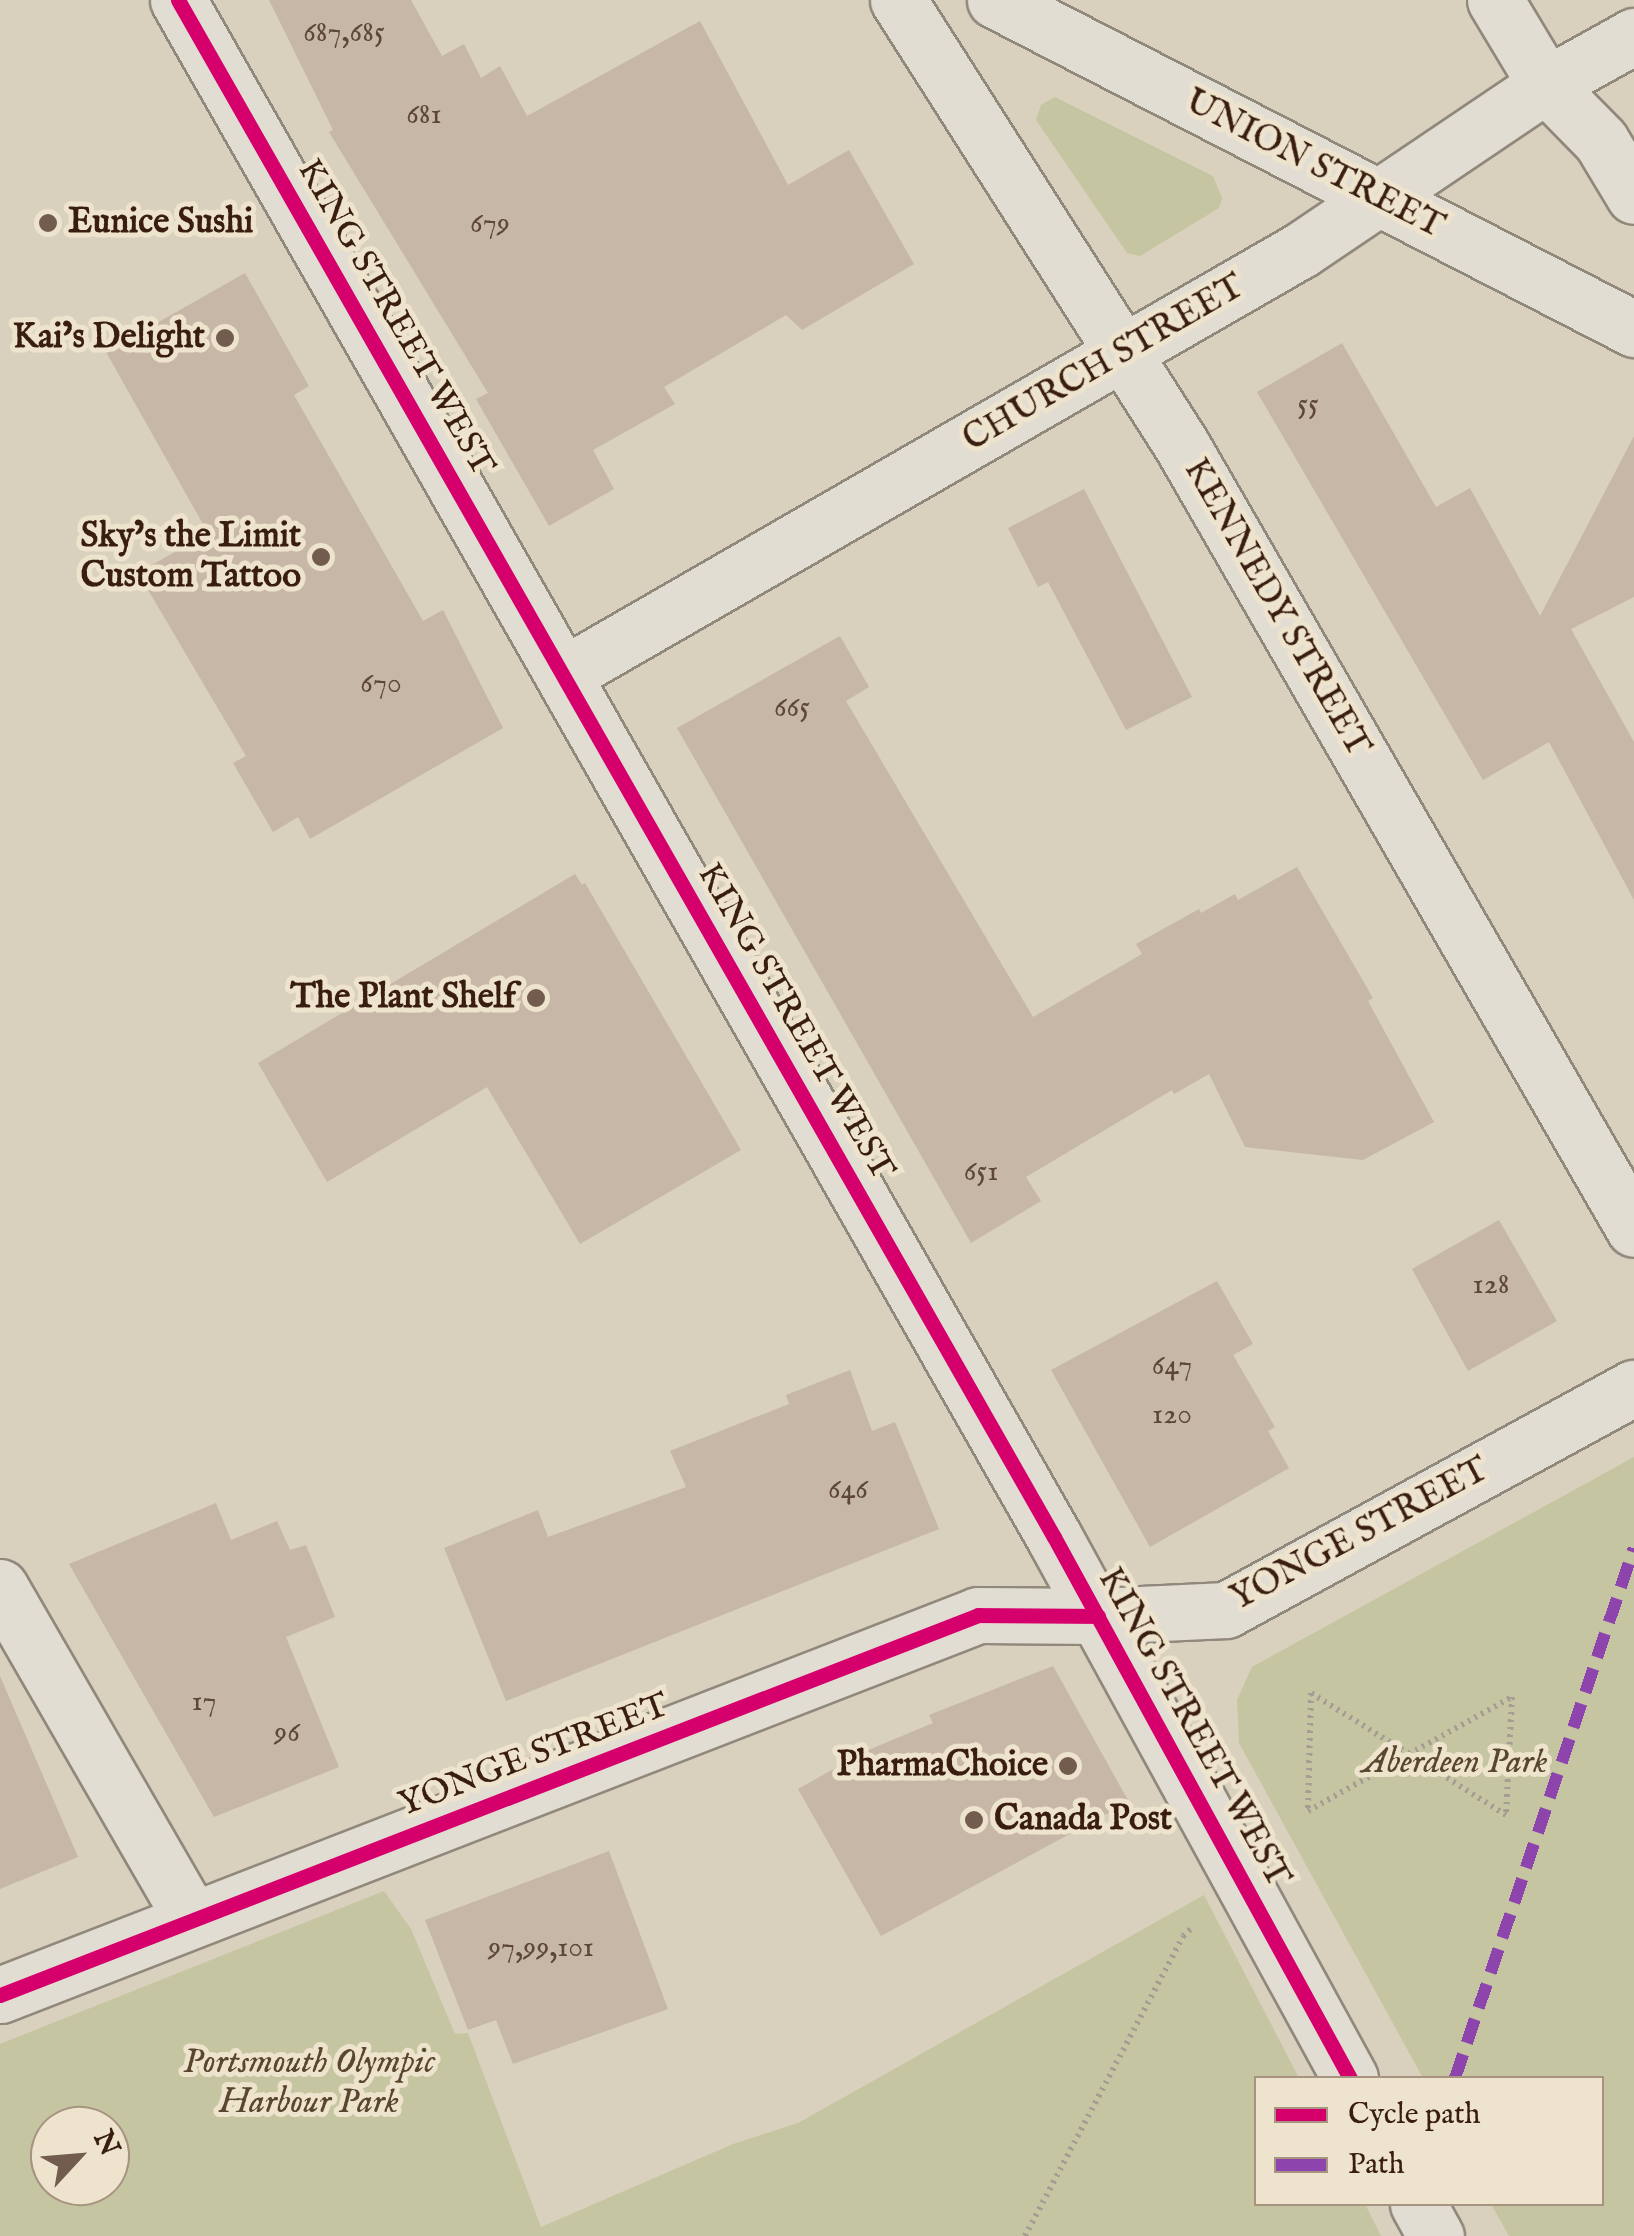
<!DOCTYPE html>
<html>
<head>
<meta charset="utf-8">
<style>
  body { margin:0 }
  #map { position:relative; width:1634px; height:2236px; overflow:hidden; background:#d9d0bd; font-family:"IM FELL English",serif }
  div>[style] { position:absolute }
  .green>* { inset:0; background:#c6c5a1 }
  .building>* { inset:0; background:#c6b7a7 }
  .path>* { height:6px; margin-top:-3px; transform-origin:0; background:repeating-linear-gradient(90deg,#a39d94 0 2.5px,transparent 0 7.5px) }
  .roads { filter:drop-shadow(2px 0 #91887c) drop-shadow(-2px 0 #91887c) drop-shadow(0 2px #91887c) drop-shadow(0 -2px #91887c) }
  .street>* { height:55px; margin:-27.5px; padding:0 27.5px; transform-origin:27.5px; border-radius:27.5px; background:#e2ddd3 }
  .secondary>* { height:55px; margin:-27.5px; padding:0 27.5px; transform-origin:27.5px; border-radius:27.5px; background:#e2ddd3 }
  .quiet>* { height:12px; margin-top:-6px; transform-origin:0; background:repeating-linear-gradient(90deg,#8e44ad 0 25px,transparent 0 37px) }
  .cycleway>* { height:15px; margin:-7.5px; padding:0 7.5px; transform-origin:7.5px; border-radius:7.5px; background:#d6006c }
  .dots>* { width:28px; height:28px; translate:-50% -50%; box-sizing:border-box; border:5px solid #eee3cc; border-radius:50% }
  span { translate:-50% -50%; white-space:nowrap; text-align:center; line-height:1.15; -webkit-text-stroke:10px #eee3cc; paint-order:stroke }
  .number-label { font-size:30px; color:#5e4738 }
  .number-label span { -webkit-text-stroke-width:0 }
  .street-label { font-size:35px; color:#391e10 }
  .poi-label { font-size:35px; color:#391e10; font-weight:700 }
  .left { translate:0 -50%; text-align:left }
  .right { translate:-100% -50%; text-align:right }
  .park-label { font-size:35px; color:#58462e; font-style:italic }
  .legend { position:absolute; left:1254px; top:2076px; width:350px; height:130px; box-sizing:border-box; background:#eee3cc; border:2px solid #a69481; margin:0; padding:12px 18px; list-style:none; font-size:30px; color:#391e10 }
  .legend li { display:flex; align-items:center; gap:20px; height:50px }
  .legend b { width:50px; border:2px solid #a69481 }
  .north { position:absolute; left:30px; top:2106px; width:100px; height:100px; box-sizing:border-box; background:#eee3cc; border:2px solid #a69481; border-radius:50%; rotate:64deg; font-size:28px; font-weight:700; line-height:40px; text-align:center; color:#391e10 }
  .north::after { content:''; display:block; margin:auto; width:35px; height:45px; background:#715c4d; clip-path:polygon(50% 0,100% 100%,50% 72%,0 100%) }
</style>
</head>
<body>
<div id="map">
  <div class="green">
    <i style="clip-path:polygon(1055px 97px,1213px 176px,1222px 198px,1219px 208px,1140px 256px,1127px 253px,1036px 120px,1041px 105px)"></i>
    <i style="clip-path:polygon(1634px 1457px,1634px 2236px,1509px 2236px,1491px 2204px,1602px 2204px,1602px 2078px,1423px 2078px,1239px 1743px,1237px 1700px,1252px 1667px)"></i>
    <i style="clip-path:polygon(evenodd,384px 1891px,411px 1929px,455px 2034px,468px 2033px,541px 2227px,733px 2144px,798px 2123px,1204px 1895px,1299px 2078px,1256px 2078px,1256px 2204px,1365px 2204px,1381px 2236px,0 2236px,0 2044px,384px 1891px,110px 2126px,110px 2186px,50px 2186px,50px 2126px,110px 2126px)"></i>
  </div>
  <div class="building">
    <i style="clip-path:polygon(269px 0,411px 0,442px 56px,464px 44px,481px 78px,500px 66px,527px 116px,700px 21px,788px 185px,849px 150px,914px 264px,802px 330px,786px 315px,664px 387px,675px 404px,593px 450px,614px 489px,549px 526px,476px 399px,488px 393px,329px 132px,333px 130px)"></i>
    <i style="clip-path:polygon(245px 273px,309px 386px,294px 395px,423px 621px,443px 610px,503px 728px,310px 839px,298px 817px,273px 832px,233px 763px,246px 756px,138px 573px,208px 533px,106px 352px)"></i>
    <i style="clip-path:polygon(1342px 343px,1436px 507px,1470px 488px,1540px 616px,1634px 436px,1634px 597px,1571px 629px,1634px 742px,1634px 900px,1549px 742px,1483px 780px,1257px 392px)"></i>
    <i style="clip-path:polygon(1084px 489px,1192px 697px,1126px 730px,1048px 582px,1038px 587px,1008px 528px)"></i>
    <i style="clip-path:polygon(840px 636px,869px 687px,846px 701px,1033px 1017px,1142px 954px,1136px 944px,1199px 909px,1201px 913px,1235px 894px,1238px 900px,1297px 867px,1373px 998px,1368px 1001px,1434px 1122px,1363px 1160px,1245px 1147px,1209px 1074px,1174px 1094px,1172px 1090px,1026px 1177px,1041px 1201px,971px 1243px,677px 728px)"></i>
    <i style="clip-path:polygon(575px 874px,582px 885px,585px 883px,741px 1150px,580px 1244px,487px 1087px,327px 1182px,258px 1063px)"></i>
    <i style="clip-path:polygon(1499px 1220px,1557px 1321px,1468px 1371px,1412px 1269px)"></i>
    <i style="clip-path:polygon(1217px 1281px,1253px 1344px,1233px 1355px,1275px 1427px,1268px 1431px,1289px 1468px,1150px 1547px,1051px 1370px)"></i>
    <i style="clip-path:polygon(850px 1370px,872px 1431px,895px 1422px,939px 1529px,506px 1701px,444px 1548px,538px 1510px,548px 1537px,686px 1487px,670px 1451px,789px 1404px,786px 1395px)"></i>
    <i style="clip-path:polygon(216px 1503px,231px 1540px,277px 1521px,290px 1550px,306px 1545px,335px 1617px,286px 1637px,339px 1767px,214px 1817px,69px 1564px)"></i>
    <i style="clip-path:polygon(1053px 1666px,1129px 1802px,881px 1936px,798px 1789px,866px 1751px,933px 1723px,929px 1715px)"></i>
    <i style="clip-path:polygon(0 1676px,78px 1857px,0 1889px)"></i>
    <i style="clip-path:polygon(609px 1851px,668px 2009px,513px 2064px,496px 2020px,468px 2030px,425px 1920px)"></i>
  </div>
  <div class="path">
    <i style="left:1409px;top:1754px;width:115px;rotate:-148.1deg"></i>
    <i style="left:1311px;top:1693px;width:118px;rotate:91.5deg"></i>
    <i style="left:1308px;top:1811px;width:116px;rotate:-29.4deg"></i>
    <i style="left:1409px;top:1754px;width:118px;rotate:-29deg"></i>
    <i style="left:1512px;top:1697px;width:118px;rotate:92.9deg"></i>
    <i style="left:1506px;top:1815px;width:115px;rotate:-147.8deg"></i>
    <i style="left:1025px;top:2236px;width:339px;rotate:-62.2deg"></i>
    <i style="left:1183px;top:1936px;width:11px;rotate:-41deg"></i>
  </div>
  <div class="roads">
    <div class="street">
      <i style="left:898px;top:0;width:527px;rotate:57.49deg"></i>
      <i style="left:1181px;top:444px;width:906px;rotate:60.01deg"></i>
      <i style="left:1495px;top:0;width:99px;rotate:59deg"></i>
      <i style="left:1546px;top:85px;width:78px;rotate:45.5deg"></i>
      <i style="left:1601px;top:141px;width:64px;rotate:59deg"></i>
      <i style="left:563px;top:675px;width:852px;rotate:-29.94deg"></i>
      <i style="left:1301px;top:250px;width:295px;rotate:-34deg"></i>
      <i style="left:1546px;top:85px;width:101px;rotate:-29.1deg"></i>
      <i style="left:0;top:1587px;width:384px;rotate:60deg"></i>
      <i style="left:0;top:1995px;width:1049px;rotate:-21.23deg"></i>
      <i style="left:978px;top:1615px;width:120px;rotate:0.5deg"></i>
    </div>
    <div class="secondary">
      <i style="left:178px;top:0;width:1769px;rotate:60.32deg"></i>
      <i style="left:1054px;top:1537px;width:617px;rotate:61.32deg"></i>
      <i style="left:995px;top:0;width:719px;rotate:27.24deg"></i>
      <i style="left:1098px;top:1616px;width:128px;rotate:-2.7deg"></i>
      <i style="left:1226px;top:1610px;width:464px;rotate:-28.6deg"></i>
      <i style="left:1418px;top:2204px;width:37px;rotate:61deg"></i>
    </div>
  </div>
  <div class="quiet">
    <i style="left:1455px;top:2078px;width:559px;rotate:-71.34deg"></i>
  </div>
  <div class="cycleway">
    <i style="left:178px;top:0;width:1769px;rotate:60.32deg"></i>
    <i style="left:1054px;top:1537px;width:617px;rotate:61.32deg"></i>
    <i style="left:0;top:1995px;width:1049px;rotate:-21.23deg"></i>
    <i style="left:978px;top:1615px;width:120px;rotate:0.5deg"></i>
  </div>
  <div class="dots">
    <i style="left:48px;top:223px;background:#715c4d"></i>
    <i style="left:225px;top:338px;background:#715c4d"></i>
    <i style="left:321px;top:557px;background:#715c4d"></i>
    <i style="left:536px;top:998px;background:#715c4d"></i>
    <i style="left:1068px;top:1766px;background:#715c4d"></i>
    <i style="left:974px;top:1820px;background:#715c4d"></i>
  </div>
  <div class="number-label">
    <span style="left:344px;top:33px">687,685</span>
    <span style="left:424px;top:115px">681</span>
    <span style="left:490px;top:224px">679</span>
    <span style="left:1308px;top:405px">55</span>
    <span style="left:381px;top:684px">670</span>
    <span style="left:792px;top:708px">665</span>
    <span style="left:981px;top:1172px">651</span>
    <span style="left:1491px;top:1285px">128</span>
    <span style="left:1172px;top:1366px">647</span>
    <span style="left:1172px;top:1415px">120</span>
    <span style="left:848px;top:1490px">646</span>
    <span style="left:204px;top:1702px">17</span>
    <span style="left:287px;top:1733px">96</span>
    <span style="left:541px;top:1948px">97,99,101</span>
  </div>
  <div class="street-label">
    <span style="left:1314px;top:165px;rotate:27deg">UNION STREET</span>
    <span style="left:395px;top:318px;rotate:60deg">KING STREET WEST</span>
    <span style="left:1104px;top:364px;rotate:-30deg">CHURCH STREET</span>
    <span style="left:1276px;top:608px;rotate:60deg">KENNEDY STREET</span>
    <span style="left:795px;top:1022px;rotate:60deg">KING STREET WEST</span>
    <span style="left:1360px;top:1535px;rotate:-28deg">YONGE STREET</span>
    <span style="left:1193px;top:1728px;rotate:61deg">KING STREET WEST</span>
    <span style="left:534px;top:1756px;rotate:-21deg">YONGE STREET</span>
  </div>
  <div class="poi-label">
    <span class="left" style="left:68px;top:223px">Eunice Sushi</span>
    <span class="right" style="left:205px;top:338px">Kai’s Delight</span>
    <span class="right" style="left:301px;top:557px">Sky’s the Limit<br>Custom Tattoo</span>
    <span class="right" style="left:516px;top:998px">The Plant Shelf</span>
    <span class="right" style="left:1048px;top:1766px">PharmaChoice</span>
    <span class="left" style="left:994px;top:1820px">Canada Post</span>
  </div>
  <div class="park-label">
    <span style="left:1455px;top:1763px">Aberdeen Park</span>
    <span style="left:309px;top:2083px">Portsmouth Olympic<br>Harbour Park</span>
  </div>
  <ul class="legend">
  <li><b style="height:12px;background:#d6006c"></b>Cycle path</li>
  <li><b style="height:12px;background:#8e44ad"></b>Path</li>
  </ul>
  <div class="north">N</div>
</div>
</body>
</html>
